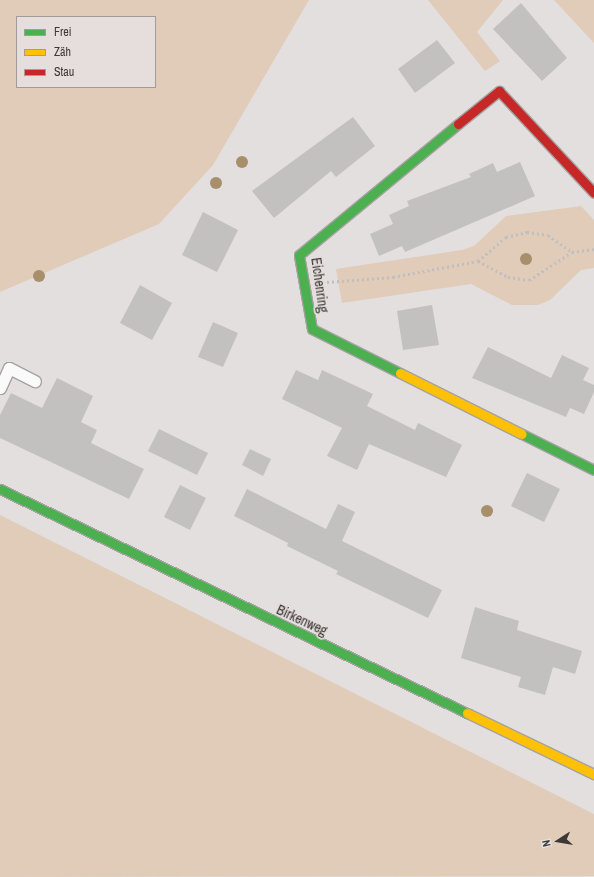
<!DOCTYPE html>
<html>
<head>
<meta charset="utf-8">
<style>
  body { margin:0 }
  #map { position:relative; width:594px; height:877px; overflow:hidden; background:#e3dfde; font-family:"Archivo Narrow",sans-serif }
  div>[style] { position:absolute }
  .green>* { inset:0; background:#e0ccb9 }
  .building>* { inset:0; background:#c3c0c0 }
  .path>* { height:2.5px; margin-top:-1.25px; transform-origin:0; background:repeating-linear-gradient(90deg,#c0bebe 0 2px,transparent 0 5px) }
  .roads { filter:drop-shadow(1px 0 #a5a2a2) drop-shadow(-1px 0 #a5a2a2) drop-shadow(0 1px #a5a2a2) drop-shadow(0 -1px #a5a2a2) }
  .lane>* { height:11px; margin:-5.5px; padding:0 5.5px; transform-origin:5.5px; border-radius:5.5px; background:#fbfafa }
  .fast>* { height:9px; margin:-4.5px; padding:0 4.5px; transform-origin:4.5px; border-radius:4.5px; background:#4caf50 }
  .slow>* { height:9px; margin:-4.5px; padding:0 4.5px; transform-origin:4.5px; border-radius:4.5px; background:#ffc107 }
  .jam>* { height:9px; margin:-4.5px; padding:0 4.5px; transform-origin:4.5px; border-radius:4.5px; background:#c62828 }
  .trees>* { width:12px; height:12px; margin:-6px; border-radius:50%; background:#a88f6c }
  span { translate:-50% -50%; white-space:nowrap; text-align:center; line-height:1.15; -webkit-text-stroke:3.5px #e5dedc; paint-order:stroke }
  .street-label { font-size:14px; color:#3b3837 }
  .legend { position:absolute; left:16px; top:16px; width:140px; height:72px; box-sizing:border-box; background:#e5dedc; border:1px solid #a19c9a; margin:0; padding:5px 7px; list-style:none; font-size:12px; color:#3b3837 }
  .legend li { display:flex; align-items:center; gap:8px; height:20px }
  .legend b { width:20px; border:1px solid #a19c9a }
  .north { position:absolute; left:538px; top:821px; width:40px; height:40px; -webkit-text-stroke:3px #e5dedc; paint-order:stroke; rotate:258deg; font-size:11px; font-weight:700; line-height:16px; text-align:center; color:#3b3837 }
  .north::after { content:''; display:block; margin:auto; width:14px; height:18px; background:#3b3837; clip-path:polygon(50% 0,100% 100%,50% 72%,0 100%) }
</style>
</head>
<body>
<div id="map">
  <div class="green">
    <i style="clip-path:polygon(evenodd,0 0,309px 0,213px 165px,159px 224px,0 292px,0 0,17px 17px,155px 17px,155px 87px,17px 87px,17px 17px)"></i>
    <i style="clip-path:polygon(428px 0,503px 0,477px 32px,500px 61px,485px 71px)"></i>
    <i style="clip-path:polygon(554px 0,594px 0,594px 43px)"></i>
    <i style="clip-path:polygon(581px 206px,594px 220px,594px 268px,581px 270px,550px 300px,538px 305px,512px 305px,471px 284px,342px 303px,336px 269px,462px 250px,474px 246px,506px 216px)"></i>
    <i style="clip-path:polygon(0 515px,594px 814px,594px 876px,0 877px)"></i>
  </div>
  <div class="building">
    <i style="clip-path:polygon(521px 3px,567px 58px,542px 81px,493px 29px)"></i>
    <i style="clip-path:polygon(437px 40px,455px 63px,415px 93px,398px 69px)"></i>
    <i style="clip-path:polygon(353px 117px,375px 146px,336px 177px,331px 171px,274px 218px,252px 191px)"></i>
    <i style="clip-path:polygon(520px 162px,535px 196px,405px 252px,402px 246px,379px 256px,370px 234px,393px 224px,389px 215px,409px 206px,407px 201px,471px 177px,469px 174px,493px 163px,497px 172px)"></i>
    <i style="clip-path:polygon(203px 212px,238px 230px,217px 272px,182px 255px)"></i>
    <i style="clip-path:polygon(140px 285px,172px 303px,152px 340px,120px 323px)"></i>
    <i style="clip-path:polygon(432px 305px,439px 345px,403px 350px,397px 311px)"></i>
    <i style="clip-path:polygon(213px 322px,238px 333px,223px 367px,198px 357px)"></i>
    <i style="clip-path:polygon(488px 347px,551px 378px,562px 355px,589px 368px,583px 380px,594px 385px,594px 392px,584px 414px,570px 408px,566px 417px,472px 378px)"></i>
    <i style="clip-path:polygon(296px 370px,318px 380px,322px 370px,373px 394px,367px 406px,415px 430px,418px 423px,462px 445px,446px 477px,369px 444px,357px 470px,327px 456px,342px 428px,282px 399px)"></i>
    <i style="clip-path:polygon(57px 378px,93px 396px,81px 422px,97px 430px,91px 443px,144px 469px,129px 499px,0 438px,0 415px,11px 393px,42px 408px)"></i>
    <i style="clip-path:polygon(159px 429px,208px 453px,197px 475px,148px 451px)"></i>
    <i style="clip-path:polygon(250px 449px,271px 459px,263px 476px,242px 465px)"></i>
    <i style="clip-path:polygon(527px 473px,560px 489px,544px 522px,511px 506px)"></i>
    <i style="clip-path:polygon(180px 485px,206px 498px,190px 530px,164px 517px)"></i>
    <i style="clip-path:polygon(247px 489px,326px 529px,338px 504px,355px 512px,342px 541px,442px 590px,428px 618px,336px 574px,338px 571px,287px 546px,288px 543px,234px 516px)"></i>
    <i style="clip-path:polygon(475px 607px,519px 621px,517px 630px,582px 651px,575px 674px,553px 667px,545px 695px,518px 687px,521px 677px,461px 658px)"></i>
  </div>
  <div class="path">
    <i style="left:478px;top:261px;width:34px;rotate:28deg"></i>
    <i style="left:508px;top:277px;width:21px;rotate:8deg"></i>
    <i style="left:529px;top:280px;width:51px;rotate:-33.1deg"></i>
    <i style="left:327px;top:282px;width:66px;rotate:-4.3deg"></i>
    <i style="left:393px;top:277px;width:86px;rotate:-10.7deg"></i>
    <i style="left:478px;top:261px;width:37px;rotate:-41deg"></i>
    <i style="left:506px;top:237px;width:22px;rotate:-13deg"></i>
    <i style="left:527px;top:232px;width:21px;rotate:8deg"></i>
    <i style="left:548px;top:235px;width:29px;rotate:35deg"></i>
    <i style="left:572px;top:252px;width:22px;rotate:-8deg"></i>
  </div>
  <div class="roads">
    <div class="lane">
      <i style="left:0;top:388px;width:22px;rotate:-66deg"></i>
      <i style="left:9px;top:368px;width:29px;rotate:27deg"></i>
    </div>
    <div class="fast">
      <i style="left:400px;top:373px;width:98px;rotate:-153.4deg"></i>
      <i style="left:312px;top:329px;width:75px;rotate:-100deg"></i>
      <i style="left:299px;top:255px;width:206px;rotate:-39.5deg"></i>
      <i style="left:522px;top:434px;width:80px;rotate:26.6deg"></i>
      <i style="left:0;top:489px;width:518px;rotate:25.63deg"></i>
    </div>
    <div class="slow">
      <i style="left:400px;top:373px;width:136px;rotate:26.6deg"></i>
      <i style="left:467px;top:713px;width:141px;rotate:25.7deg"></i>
    </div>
    <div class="jam">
      <i style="left:458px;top:124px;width:53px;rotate:-38.8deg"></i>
      <i style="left:499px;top:91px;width:139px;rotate:47deg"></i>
    </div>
  </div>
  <div class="trees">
    <i style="left:242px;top:162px"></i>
    <i style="left:216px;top:183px"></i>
    <i style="left:526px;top:259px"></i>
    <i style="left:39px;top:276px"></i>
    <i style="left:487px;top:511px"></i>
  </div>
  <div class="street-label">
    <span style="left:320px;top:285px;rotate:82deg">Eichenring</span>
    <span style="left:302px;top:620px;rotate:25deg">Birkenweg</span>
  </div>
  <ul class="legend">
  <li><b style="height:5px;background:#4caf50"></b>Frei</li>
  <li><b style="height:5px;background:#ffc107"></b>Zäh</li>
  <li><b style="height:5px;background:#c62828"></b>Stau</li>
  </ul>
  <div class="north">N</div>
</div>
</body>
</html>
